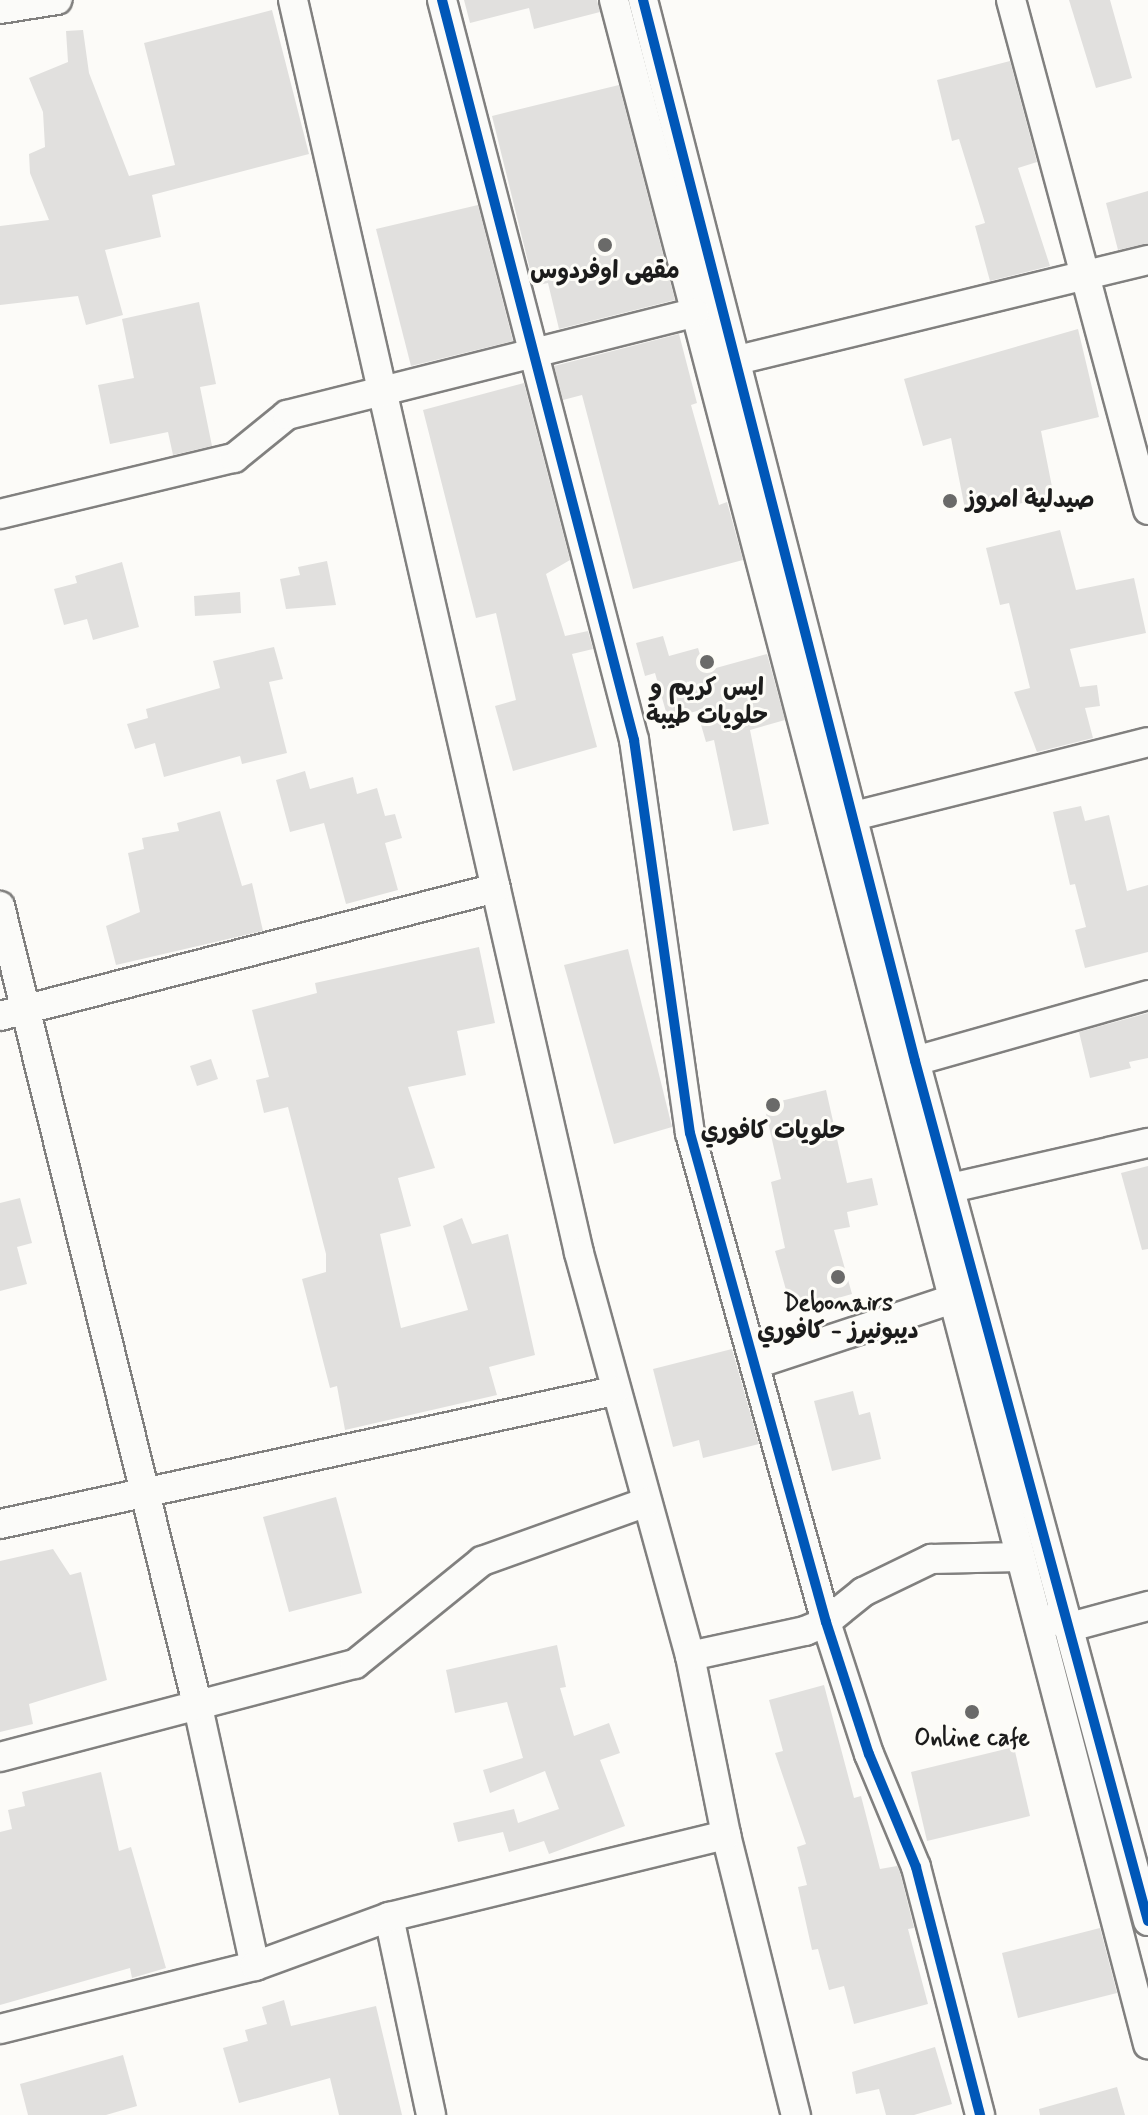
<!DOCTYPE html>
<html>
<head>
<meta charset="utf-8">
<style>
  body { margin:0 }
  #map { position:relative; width:1148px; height:2115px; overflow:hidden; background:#fcfbf8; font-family:Mynerve,"Playpen Sans Arabic",sans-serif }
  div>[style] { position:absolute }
  .building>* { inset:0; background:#e1e0de }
  .roads { filter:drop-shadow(2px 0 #81807f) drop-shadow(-2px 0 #81807f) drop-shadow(0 2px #81807f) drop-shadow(0 -2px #81807f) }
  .minor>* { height:28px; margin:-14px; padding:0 14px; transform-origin:14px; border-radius:14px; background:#fbfbf9 }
  .cycleway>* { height:10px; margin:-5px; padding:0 5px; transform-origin:5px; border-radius:5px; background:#0057b8 }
  .dots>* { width:22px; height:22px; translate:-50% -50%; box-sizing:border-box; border:4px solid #fdfcf7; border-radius:50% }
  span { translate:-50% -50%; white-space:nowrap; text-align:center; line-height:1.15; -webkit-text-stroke:6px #fdfcf7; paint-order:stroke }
  .poi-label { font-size:24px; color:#1c1c1c; font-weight:700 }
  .left { translate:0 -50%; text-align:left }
</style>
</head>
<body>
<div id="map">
  <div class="building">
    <i style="clip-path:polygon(464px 0,597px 0,600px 12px,534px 29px,529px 8px,470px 23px)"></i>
    <i style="clip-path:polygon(1069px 0,1110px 0,1132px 78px,1096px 88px)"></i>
    <i style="clip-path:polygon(272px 10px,309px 154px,152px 195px,161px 237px,105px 250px,123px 315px,86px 325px,78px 296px,0 305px,0 226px,49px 220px,30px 173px,29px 154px,45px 147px,43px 112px,29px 78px,68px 62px,66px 31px,83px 30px,89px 73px,129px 176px,175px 165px,144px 43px)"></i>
    <i style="clip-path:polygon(1010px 61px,1037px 162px,1018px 168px,1050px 266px,990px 281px,975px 226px,985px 223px,959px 139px,952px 141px,937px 80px)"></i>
    <i style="clip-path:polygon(619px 85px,675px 300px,559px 329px,548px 283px,534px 286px,492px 116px)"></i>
    <i style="clip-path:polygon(1148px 191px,1148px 243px,1118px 250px,1106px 203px)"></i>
    <i style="clip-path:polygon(478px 205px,513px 341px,411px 366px,376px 229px)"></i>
    <i style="clip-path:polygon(199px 302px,216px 384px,200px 387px,212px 446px,173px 455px,168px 432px,110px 444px,98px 385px,134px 378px,122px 319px)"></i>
    <i style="clip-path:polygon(1078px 329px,1099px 417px,1041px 431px,1054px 497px,966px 514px,951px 438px,923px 446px,904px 379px)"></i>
    <i style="clip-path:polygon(679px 334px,697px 403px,691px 405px,719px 505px,727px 502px,743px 560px,633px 589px,582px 395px,563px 400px,554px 366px)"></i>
    <i style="clip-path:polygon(524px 383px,570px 560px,546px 574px,565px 636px,588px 631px,593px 649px,572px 654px,597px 747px,513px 771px,495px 706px,516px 700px,496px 613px,476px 618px,423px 410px)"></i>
    <i style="clip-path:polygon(1060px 530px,1076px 590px,1134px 578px,1146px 633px,1070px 649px,1080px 687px,1097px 685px,1100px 706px,1085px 708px,1093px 738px,1037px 752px,1014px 692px,1030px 688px,1009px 603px,1000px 605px,986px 548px)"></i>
    <i style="clip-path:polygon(327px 561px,336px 605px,286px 609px,280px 579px,300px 575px,298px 567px)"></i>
    <i style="clip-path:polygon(122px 562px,139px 627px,93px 640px,87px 619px,64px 625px,54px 589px,77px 583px,75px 576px)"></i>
    <i style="clip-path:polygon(240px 592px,241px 613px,195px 616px,194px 596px)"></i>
    <i style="clip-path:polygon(663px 636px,669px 656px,698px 648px,705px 671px,767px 654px,785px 720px,750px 730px,769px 824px,733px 831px,714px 740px,706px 742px,697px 711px,668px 719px,655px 673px,645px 676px,636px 643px)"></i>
    <i style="clip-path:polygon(274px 647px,283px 679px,269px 682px,287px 753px,242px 764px,240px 756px,164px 777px,155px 743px,135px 749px,127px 724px,148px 718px,146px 709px,220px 688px,213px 661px)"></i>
    <i style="clip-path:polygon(305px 771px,310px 789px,353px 777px,357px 794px,377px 788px,385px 816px,395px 814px,402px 838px,385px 843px,398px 890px,346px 904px,324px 823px,290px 832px,276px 780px)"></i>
    <i style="clip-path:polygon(1081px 806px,1085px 821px,1109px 815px,1127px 891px,1148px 885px,1148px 952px,1085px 968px,1075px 930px,1086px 927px,1075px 884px,1070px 885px,1053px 812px)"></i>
    <i style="clip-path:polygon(220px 811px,242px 886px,252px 883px,263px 931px,116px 965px,106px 926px,140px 912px,128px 853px,144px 849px,142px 838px,179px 831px,177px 823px)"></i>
    <i style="clip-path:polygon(479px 947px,495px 1023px,457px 1031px,466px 1075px,408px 1087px,435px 1168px,398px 1178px,411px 1226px,380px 1234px,401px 1328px,468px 1310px,443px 1226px,462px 1218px,472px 1244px,508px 1234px,535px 1355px,489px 1367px,497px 1395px,345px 1430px,337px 1386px,330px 1388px,302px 1279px,326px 1272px,326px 1254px,288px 1107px,264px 1113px,256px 1080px,269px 1077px,252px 1010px,317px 993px,315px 983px)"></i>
    <i style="clip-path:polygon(628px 949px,672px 1127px,614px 1144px,564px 965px)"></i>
    <i style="clip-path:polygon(1148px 1013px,1148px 1058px,1129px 1062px,1131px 1068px,1090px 1078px,1079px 1032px)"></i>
    <i style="clip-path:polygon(211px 1059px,218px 1079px,197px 1086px,190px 1066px)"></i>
    <i style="clip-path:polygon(826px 1090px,847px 1183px,872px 1178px,878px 1205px,847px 1212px,850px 1227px,834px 1230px,852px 1294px,792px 1311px,775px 1251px,785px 1248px,771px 1182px,781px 1179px,764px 1105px)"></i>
    <i style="clip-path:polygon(1148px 1166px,1148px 1249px,1142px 1250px,1121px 1173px)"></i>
    <i style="clip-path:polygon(20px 1198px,32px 1243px,17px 1247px,27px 1284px,0 1291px,0 1203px)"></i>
    <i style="clip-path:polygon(732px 1349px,759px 1444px,703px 1458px,699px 1440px,673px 1447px,653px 1369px)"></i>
    <i style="clip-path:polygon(853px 1391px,859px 1415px,870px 1412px,881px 1459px,832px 1471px,814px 1401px)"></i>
    <i style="clip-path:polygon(336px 1497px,362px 1593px,289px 1612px,263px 1517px)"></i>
    <i style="clip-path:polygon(53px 1549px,70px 1575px,81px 1572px,107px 1680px,29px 1704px,33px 1724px,0 1732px,0 1561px)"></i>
    <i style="clip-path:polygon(557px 1645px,566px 1687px,560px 1688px,574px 1736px,609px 1723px,620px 1753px,600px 1760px,625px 1826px,549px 1854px,544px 1841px,509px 1852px,503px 1832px,458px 1842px,453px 1823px,514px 1809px,518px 1823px,559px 1809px,545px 1771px,490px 1793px,483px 1770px,523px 1758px,507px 1702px,455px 1713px,446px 1670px)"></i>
    <i style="clip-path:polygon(824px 1685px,854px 1798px,861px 1796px,880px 1869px,897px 1866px,900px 1872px,914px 1928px,908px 1929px,928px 2004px,854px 2024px,844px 1986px,829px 1990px,818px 1949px,812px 1950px,798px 1887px,807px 1885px,797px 1847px,806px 1844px,775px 1753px,783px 1751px,769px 1700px)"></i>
    <i style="clip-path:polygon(1014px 1747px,1030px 1816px,927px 1841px,911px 1772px)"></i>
    <i style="clip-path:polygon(101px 1772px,119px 1851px,131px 1847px,166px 1968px,132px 1978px,130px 1968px,0 2005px,0 1832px,12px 1829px,8px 1810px,25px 1806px,22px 1792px)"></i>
    <i style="clip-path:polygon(1100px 1928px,1117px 1993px,1018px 2018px,1002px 1953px)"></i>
    <i style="clip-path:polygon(284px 2000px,291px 2026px,376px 2006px,402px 2115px,339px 2115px,330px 2078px,239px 2103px,223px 2048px,248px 2041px,245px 2030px,267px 2024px,262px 2007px)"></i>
    <i style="clip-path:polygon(935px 2047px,952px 2104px,914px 2115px,886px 2115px,879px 2089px,856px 2094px,852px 2072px)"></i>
    <i style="clip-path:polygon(123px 2055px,137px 2106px,106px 2115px,28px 2115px,20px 2084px)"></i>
    <i style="clip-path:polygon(1117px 2087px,1125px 2115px,1040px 2115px,1039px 2109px)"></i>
  </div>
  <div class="roads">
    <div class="minor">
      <i style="left:293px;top:0;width:1285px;rotate:77.14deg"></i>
      <i style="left:579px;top:1253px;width:418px;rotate:74.6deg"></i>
      <i style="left:690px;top:1656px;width:183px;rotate:78.6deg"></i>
      <i style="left:726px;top:1835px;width:289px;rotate:76deg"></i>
      <i style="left:442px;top:0;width:765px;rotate:75.45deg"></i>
      <i style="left:634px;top:740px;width:397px;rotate:81.9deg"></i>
      <i style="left:690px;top:1133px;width:508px;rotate:74.46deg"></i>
      <i style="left:826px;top:1622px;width:139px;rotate:72deg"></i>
      <i style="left:869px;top:1754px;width:122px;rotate:67.4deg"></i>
      <i style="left:916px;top:1867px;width:256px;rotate:75.5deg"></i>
      <i style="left:614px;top:0;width:2113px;rotate:75.36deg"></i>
      <i style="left:643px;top:0;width:1095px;rotate:75.62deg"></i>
      <i style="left:915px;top:1061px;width:891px;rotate:74.84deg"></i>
      <i style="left:1011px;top:0;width:528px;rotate:74.96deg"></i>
      <i style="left:0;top:9px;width:58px;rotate:-9deg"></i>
      <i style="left:717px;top:365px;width:444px;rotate:-13.7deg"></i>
      <i style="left:0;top:514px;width:241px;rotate:-13.5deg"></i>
      <i style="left:234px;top:458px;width:68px;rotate:-39.1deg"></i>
      <i style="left:287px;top:415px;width:420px;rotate:-14.1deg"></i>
      <i style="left:854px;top:816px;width:303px;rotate:-14.1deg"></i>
      <i style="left:0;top:906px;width:825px;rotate:76.12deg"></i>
      <i style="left:198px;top:1707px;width:265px;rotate:77.6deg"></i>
      <i style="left:0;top:1016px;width:512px;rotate:-14.47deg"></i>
      <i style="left:915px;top:1061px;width:242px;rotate:-15.8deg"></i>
      <i style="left:937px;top:1178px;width:17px;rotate:36deg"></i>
      <i style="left:951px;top:1188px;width:202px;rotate:-12.9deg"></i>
      <i style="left:756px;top:1364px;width:204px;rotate:-18.3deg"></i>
      <i style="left:0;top:1524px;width:628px;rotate:-12.22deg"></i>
      <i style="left:1054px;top:1618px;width:18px;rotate:29deg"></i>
      <i style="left:1070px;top:1627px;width:81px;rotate:-15.1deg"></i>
      <i style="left:690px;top:1656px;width:118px;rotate:-12.3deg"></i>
      <i style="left:805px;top:1631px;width:23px;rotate:-23deg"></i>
      <i style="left:826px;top:1622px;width:48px;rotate:-39deg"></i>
      <i style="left:863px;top:1592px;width:76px;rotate:-25.9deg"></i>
      <i style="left:931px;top:1559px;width:89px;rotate:-1.3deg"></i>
      <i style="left:0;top:1757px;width:367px;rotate:-14.7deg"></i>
      <i style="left:355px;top:1664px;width:164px;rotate:-39deg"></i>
      <i style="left:482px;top:1561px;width:175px;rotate:-19.7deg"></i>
      <i style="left:389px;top:1917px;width:202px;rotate:78deg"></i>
      <i style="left:0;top:2029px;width:263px;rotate:-13.9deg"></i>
      <i style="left:255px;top:1966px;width:143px;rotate:-20.1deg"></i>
      <i style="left:389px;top:1917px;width:347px;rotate:-13.7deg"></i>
    </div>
  </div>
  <div class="cycleway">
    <i style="left:442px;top:0;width:765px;rotate:75.45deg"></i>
    <i style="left:634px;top:740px;width:397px;rotate:81.9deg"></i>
    <i style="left:690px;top:1133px;width:508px;rotate:74.46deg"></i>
    <i style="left:826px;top:1622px;width:139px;rotate:72deg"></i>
    <i style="left:869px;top:1754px;width:122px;rotate:67.4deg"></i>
    <i style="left:916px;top:1867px;width:256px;rotate:75.5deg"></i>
    <i style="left:643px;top:0;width:1095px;rotate:75.62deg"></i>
    <i style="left:915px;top:1061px;width:891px;rotate:74.84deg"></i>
  </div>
  <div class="dots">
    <i style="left:605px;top:245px;background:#6a6a69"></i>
    <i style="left:950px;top:501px;background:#6a6a69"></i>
    <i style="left:707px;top:662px;background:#6a6a69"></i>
    <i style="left:773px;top:1105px;background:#6a6a69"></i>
    <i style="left:838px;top:1277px;background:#6a6a69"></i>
    <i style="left:972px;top:1712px;background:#6a6a69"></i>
  </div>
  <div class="poi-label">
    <span style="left:605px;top:272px">مقهى اوفردوس</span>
    <span class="left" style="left:966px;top:501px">صيدلية امروز</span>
    <span style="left:707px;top:703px">ايس كريم و<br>حلويات طيبة</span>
    <span style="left:773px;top:1132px">حلويات كافوري</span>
    <span style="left:838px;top:1318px">Debonairs<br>ديبونيرز - كافوري</span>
    <span style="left:972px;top:1739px">Online cafe</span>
  </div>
</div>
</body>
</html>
